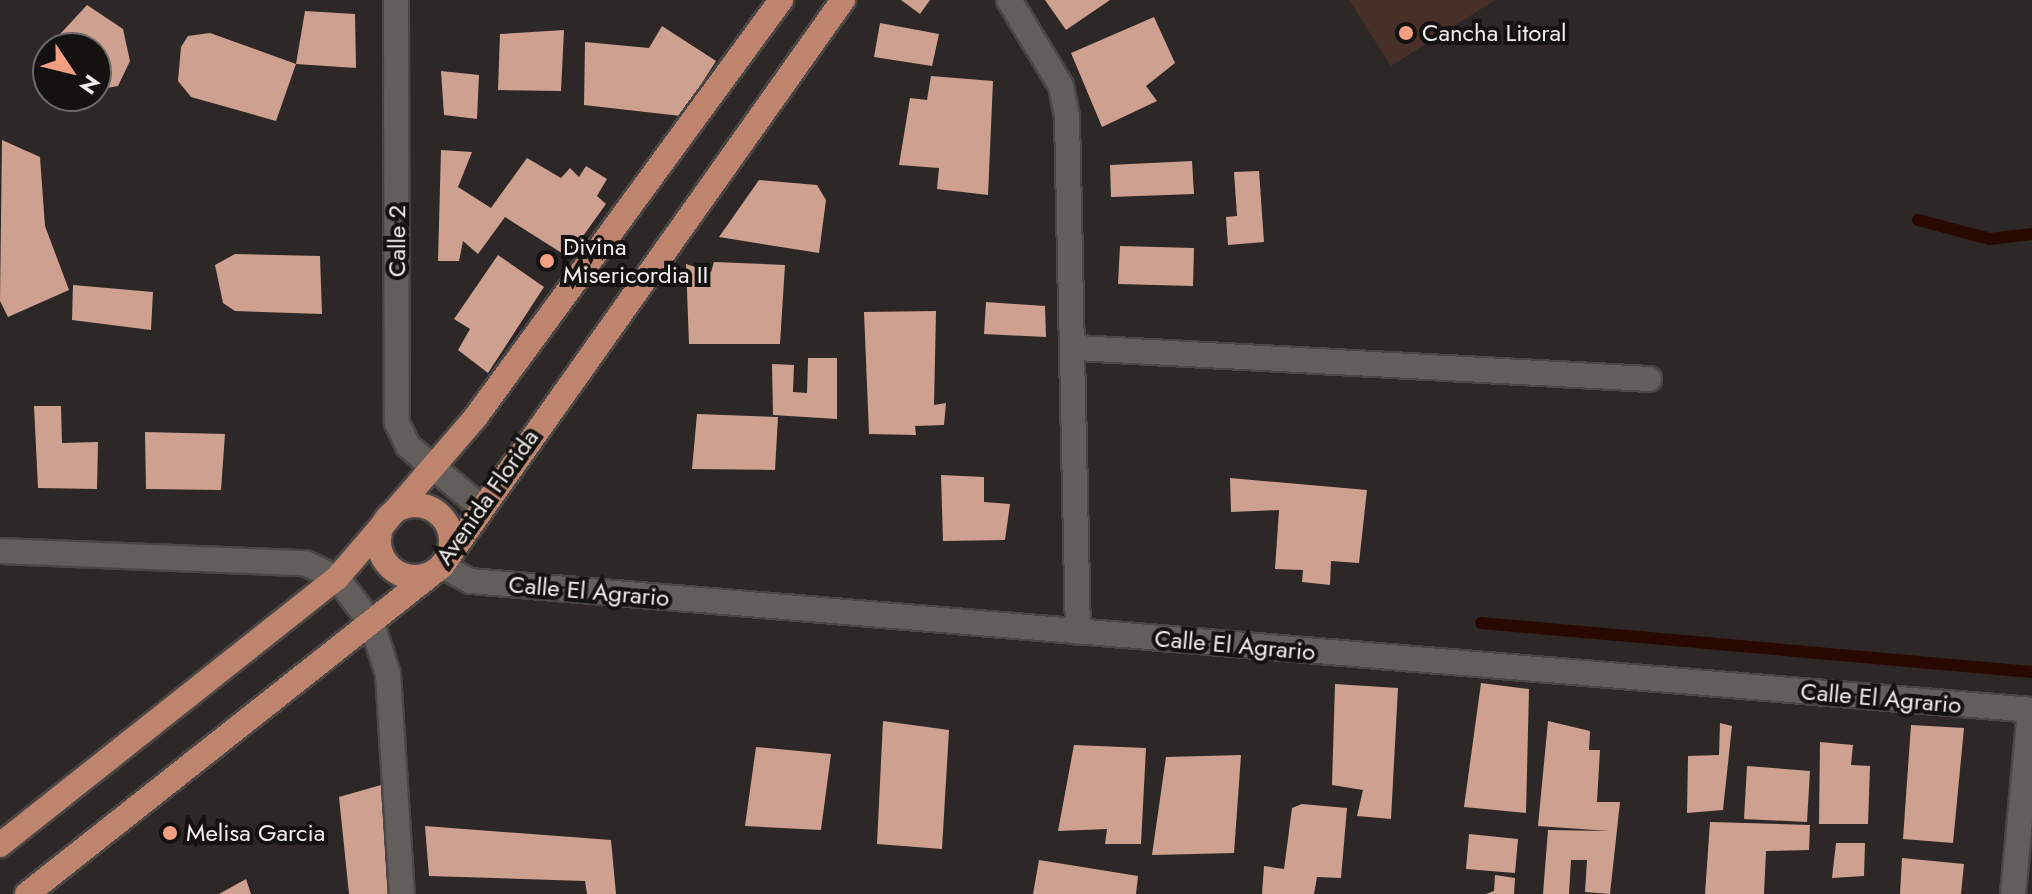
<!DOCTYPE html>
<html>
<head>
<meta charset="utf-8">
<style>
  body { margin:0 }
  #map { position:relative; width:2032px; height:894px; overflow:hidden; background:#2d2827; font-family:Jost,sans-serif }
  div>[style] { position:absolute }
  .green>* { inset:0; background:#463027 }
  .stream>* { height:12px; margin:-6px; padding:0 6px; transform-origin:6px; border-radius:6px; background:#290800 }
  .building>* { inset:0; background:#cea08f }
  .roads { filter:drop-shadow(2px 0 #4a4645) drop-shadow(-2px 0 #4a4645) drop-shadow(0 2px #4a4645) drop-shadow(0 -2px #4a4645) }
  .minor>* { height:24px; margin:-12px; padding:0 12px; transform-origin:12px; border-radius:12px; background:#625e5c }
  .major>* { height:24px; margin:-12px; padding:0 12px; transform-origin:12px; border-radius:12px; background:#be846d }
  .major>.ring { margin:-12px; padding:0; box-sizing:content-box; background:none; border:24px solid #be846d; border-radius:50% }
  .dots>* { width:22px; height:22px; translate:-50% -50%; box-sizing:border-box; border:4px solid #131211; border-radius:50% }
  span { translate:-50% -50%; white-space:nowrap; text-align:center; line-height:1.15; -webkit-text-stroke:8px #131211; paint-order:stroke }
  .poi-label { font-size:24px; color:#f1eeed }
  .left { translate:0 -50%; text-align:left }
  .street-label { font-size:24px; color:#f1eeed }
  .north { position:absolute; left:32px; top:32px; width:80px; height:80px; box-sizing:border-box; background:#131211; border:2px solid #6c6a69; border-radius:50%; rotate:125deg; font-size:22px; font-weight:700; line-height:32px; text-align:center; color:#f1eeed }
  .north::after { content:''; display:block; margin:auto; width:28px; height:36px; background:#f2a081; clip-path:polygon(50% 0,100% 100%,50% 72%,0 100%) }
</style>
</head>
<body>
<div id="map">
  <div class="green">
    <i style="clip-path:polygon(1349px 0,1495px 0,1391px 66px)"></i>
  </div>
  <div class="stream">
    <i style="left:1918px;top:220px;width:74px;rotate:14.8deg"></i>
    <i style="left:1990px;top:239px;width:42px;rotate:-6.8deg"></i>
    <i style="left:1481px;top:623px;width:553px;rotate:5.08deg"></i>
  </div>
  <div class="building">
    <i style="clip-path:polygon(901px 0,930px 0,920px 14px)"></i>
    <i style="clip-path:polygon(1045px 0,1110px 0,1066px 30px)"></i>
    <i style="clip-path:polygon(87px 5px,123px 29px,130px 61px,118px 86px,96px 90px,96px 48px,49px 46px)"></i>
    <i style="clip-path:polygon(305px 11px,355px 14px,356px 68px,296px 64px)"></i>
    <i style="clip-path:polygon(1154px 17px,1175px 63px,1146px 86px,1157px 101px,1102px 127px,1071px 53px)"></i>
    <i style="clip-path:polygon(880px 23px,939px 34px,932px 66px,874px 57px)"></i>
    <i style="clip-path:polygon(662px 26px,716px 61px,681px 116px,584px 105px,585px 42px,649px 48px)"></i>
    <i style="clip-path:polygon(564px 30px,561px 91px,498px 90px,500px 34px)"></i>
    <i style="clip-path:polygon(210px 33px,296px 64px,276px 121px,191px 97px,178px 81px,181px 47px,188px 36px)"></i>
    <i style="clip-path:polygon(441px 71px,479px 75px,477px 119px,444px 115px)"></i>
    <i style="clip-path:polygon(931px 76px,993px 81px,988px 195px,937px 189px,939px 168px,899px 165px,910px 98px,927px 100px)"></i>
    <i style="clip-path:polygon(2px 140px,40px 157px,45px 226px,69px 290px,8px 317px,0 301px)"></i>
    <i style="clip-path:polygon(441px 150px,472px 152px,458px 187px,491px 208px,527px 158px,561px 178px,570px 168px,579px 177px,586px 166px,607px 179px,597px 196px,606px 204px,568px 257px,505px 217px,478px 254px,463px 241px,459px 261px,438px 261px)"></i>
    <i style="clip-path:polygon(1192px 161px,1194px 194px,1111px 197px,1110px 165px)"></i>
    <i style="clip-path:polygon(1259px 171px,1264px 242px,1228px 245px,1226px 217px,1237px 216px,1234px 172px)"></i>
    <i style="clip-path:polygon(759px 180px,817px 185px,826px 200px,819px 253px,719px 237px)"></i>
    <i style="clip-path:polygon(1120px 246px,1194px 248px,1193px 286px,1118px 284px)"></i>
    <i style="clip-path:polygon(235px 254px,320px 256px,322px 314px,235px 311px,223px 303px,215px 265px)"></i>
    <i style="clip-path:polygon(498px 255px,544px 287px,488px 373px,458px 350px,470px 329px,454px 319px)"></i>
    <i style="clip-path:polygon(714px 262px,785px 265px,780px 344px,689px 344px,686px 264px,711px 272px)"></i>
    <i style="clip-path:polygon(73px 285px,153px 292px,151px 330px,72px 320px)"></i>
    <i style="clip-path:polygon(986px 302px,1045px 306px,1046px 337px,984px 334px)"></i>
    <i style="clip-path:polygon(936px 311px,934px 405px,946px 403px,944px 425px,915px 426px,916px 435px,869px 434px,864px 312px)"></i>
    <i style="clip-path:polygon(808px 358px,837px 358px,837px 419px,773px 415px,772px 364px,794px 365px,793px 392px,807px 393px)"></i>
    <i style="clip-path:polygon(34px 406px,61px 406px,62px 443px,98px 442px,97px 489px,38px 488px)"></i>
    <i style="clip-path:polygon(697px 414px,778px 417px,775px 470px,692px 469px)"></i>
    <i style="clip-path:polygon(145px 432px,225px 434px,221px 490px,146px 489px)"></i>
    <i style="clip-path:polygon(941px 475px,984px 477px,984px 502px,1010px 504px,1005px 540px,943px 541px)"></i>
    <i style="clip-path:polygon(1230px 478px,1367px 490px,1359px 563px,1331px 561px,1330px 585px,1302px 582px,1303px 570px,1275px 569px,1279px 510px,1231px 512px)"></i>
    <i style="clip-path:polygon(1481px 683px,1529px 689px,1526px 813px,1464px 807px)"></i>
    <i style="clip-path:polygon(1335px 684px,1398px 688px,1391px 819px,1357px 816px,1363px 790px,1332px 785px)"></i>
    <i style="clip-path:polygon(883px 721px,949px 730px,942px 849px,877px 844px)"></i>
    <i style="clip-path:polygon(1548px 721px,1590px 731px,1589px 750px,1600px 750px,1597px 802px,1620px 802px,1610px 894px,1585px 892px,1587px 860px,1571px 860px,1569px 894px,1543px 894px,1548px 830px,1609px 831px,1538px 826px)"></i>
    <i style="clip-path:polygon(1720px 723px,1732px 726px,1723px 810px,1687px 813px,1688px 756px,1719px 755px)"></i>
    <i style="clip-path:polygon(1911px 725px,1964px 728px,1953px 843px,1903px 839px)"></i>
    <i style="clip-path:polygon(1820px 742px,1853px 745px,1851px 765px,1870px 766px,1868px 824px,1819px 824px)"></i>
    <i style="clip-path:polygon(1074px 745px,1146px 748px,1141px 844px,1105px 844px,1107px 829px,1058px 831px)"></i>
    <i style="clip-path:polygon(756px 747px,831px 754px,821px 830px,745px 826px)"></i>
    <i style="clip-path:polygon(1241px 755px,1234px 853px,1152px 855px,1166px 757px)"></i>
    <i style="clip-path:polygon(1747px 766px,1810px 771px,1807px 822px,1744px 819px)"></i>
    <i style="clip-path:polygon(381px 785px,388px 894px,349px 894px,339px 797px)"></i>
    <i style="clip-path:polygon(1302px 804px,1347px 808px,1341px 878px,1317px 877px,1314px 894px,1262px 894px,1264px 866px,1284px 869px,1292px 808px)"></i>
    <i style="clip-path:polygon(1710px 822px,1810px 825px,1809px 850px,1766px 851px,1764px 894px,1705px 894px)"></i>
    <i style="clip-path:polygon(425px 826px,611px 840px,616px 894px,587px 894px,585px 881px,429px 876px)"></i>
    <i style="clip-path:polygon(1469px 834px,1518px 839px,1515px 873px,1466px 869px)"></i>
    <i style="clip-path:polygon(1836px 843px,1865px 843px,1864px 876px,1832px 878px)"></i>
    <i style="clip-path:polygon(1902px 858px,1964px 864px,1961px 894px,1900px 894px)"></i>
    <i style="clip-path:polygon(1039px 860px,1138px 876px,1136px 894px,1033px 894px)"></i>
    <i style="clip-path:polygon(1495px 875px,1515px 878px,1514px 894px,1486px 894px,1494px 891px)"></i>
    <i style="clip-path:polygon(246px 879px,251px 894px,219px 894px)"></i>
  </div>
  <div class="roads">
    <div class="minor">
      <i style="left:396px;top:0;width:423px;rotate:89.9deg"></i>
      <i style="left:397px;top:423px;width:25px;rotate:64deg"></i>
      <i style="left:408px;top:446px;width:97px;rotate:40deg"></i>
      <i style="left:1009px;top:0;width:100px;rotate:58.8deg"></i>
      <i style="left:1061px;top:86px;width:32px;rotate:79deg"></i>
      <i style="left:1067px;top:117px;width:515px;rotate:88.78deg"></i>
      <i style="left:1077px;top:348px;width:573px;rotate:3.1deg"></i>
      <i style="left:0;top:551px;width:305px;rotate:2.3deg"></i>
      <i style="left:305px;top:563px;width:35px;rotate:25deg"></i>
      <i style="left:337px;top:578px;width:58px;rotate:52.7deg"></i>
      <i style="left:372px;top:624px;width:52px;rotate:72.3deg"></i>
      <i style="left:388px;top:674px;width:220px;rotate:86.4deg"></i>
      <i style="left:442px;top:566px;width:32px;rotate:28deg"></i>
      <i style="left:470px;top:581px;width:1567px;rotate:4.72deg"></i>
      <i style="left:2013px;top:894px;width:185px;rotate:-84.7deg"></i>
    </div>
    <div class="major">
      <i class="ring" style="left:379px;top:505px;width:48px;height:48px"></i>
      <i style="left:0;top:845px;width:430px;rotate:-38.4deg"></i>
      <i style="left:337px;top:578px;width:211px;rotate:-49.2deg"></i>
      <i style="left:475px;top:418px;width:518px;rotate:-53.79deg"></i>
      <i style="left:27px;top:894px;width:529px;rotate:-38.32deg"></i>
      <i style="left:442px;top:566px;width:694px;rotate:-54.68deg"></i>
    </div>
  </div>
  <div class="dots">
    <i style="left:1406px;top:33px;background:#f2a081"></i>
    <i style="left:547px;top:261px;background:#f2a081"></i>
    <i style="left:170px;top:833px;background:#f2a081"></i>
  </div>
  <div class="poi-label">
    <span class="left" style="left:1422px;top:33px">Cancha Litoral</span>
    <span class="left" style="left:563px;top:261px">Divina<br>Misericordia II</span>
    <span class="left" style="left:186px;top:833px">Melisa Garcia</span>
  </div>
  <div class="street-label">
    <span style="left:397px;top:241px;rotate:-90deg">Calle 2</span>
    <span style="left:487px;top:497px;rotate:-55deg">Avenida Florida</span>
    <span style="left:589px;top:591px;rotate:5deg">Calle El Agrario</span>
    <span style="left:1235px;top:645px;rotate:5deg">Calle El Agrario</span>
    <span style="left:1881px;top:698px;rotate:5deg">Calle El Agrario</span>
  </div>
  <div class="north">N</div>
</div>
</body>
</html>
